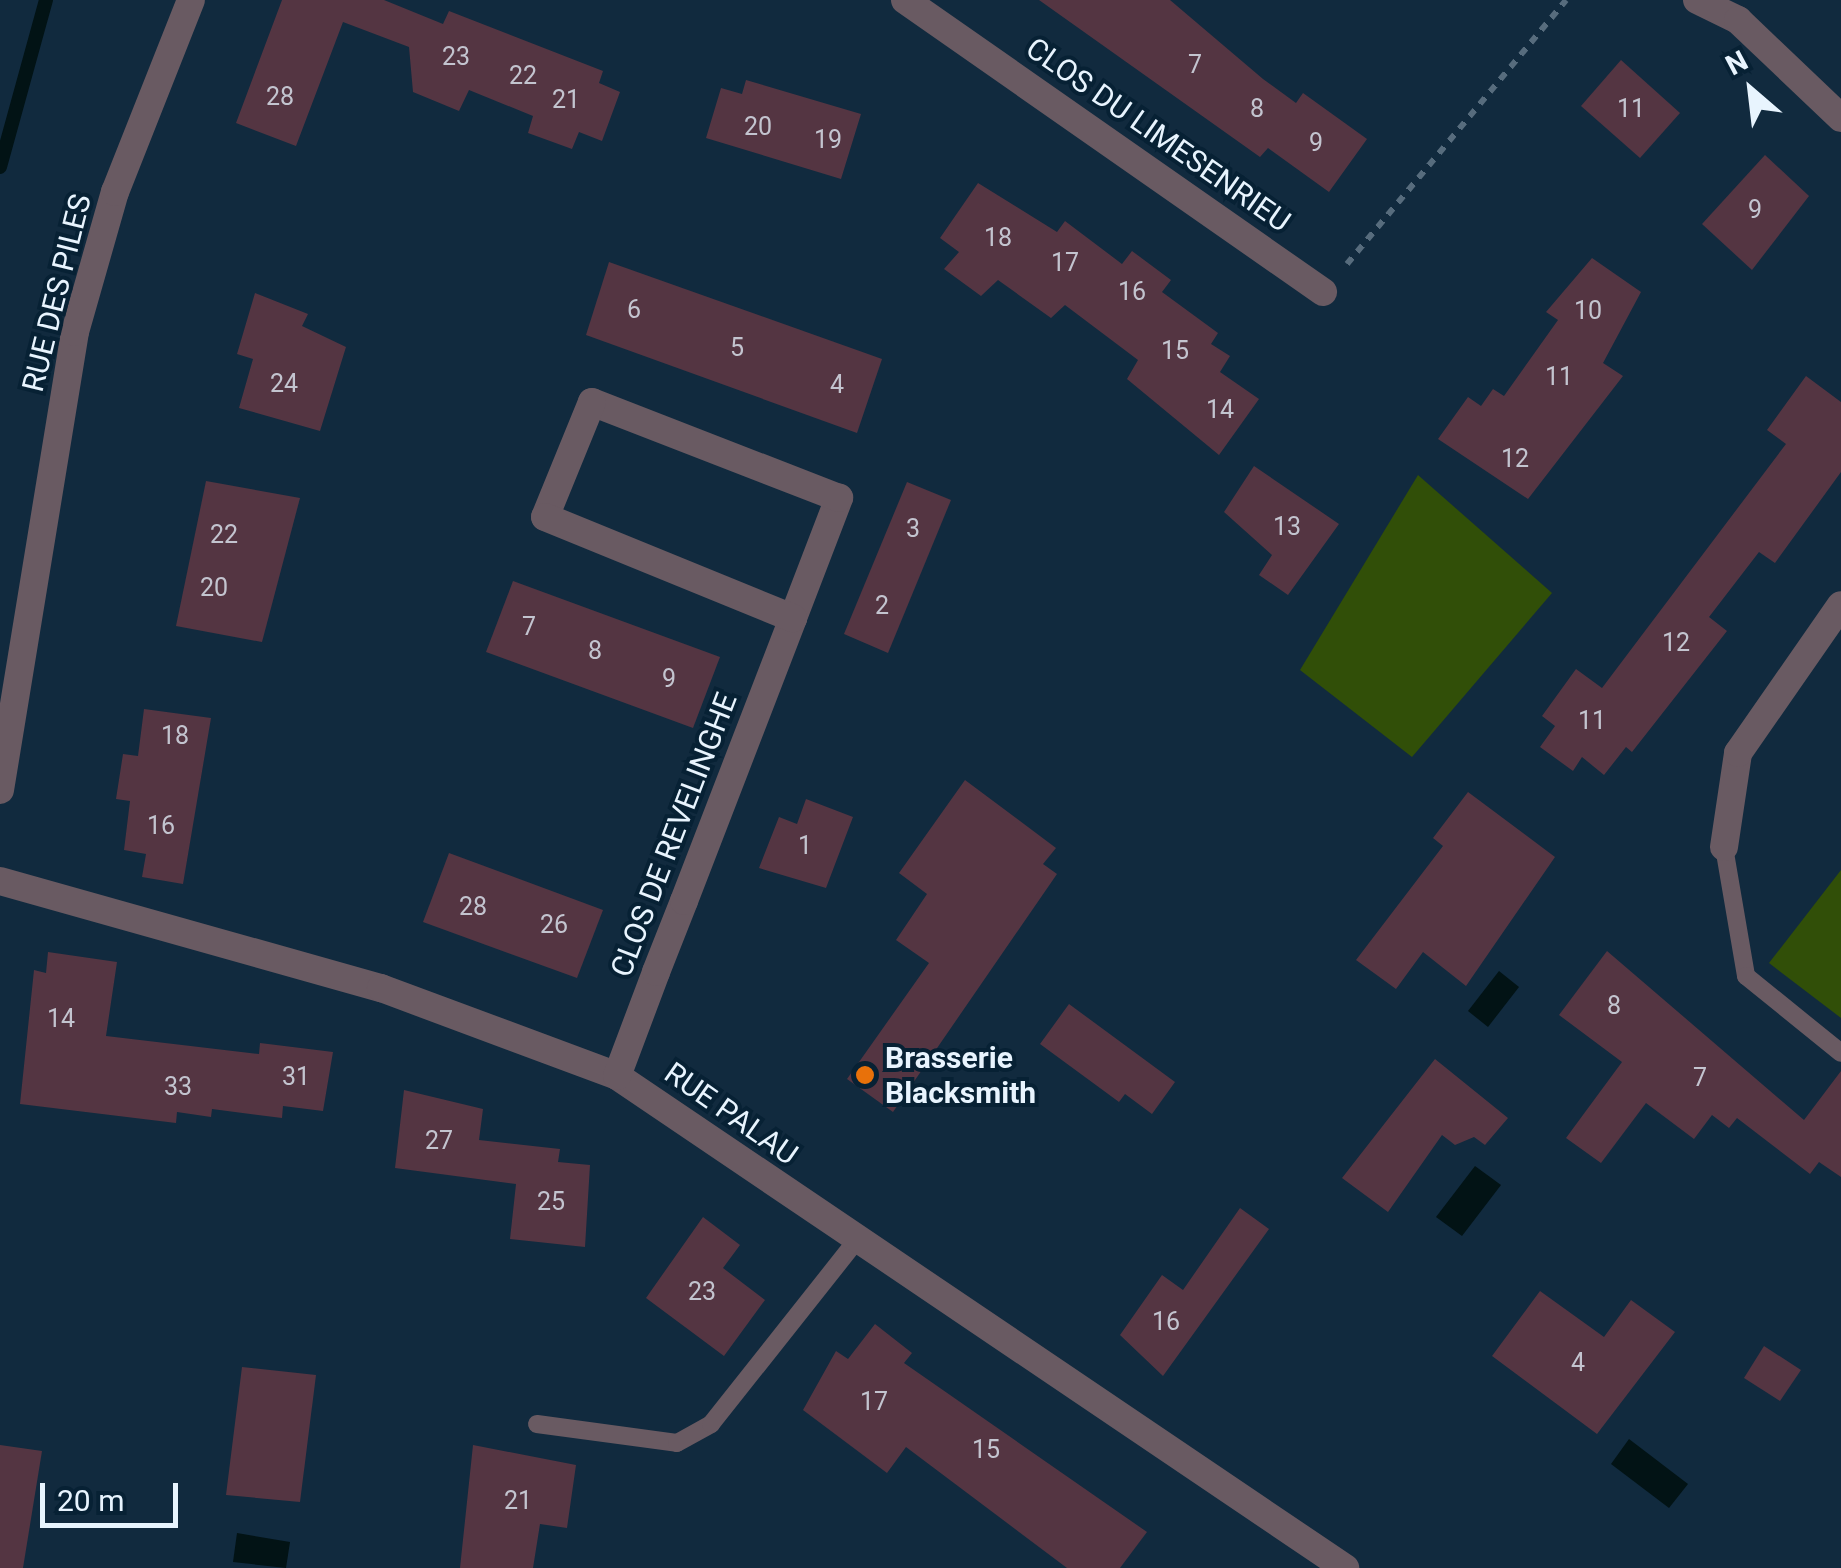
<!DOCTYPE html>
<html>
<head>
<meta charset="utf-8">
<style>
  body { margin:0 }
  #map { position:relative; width:1841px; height:1568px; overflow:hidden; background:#112a3e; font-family:Roboto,sans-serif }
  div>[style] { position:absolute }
  .green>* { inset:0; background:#314f08 }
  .water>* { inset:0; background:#021315 }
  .stream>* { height:14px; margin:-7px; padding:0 7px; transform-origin:7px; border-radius:7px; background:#021315 }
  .building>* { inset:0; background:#543542 }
  .path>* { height:6px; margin-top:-3px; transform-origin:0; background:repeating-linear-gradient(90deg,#576c7d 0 8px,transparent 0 16px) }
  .service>* { height:18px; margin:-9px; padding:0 9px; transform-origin:9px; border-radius:9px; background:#695a62 }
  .minor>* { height:28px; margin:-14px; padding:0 14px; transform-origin:14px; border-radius:14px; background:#695a62 }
  .dots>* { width:28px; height:28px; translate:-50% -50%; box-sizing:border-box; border:5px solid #072134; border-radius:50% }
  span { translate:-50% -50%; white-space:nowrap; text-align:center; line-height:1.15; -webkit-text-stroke:8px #072134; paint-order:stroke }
  .number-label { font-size:25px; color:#c3c4cf }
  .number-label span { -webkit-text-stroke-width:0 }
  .street-label { font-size:30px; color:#e8f4fe }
  .poi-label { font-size:30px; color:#e8f4fe; font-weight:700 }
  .left { translate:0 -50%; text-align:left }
  .north { position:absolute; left:1701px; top:40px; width:100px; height:100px; -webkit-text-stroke:8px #072134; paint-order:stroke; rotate:332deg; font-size:28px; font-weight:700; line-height:40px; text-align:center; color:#e8f4fe }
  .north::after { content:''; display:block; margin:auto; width:35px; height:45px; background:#e8f4fe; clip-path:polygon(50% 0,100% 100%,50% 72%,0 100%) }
  .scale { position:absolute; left:40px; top:1483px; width:138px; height:45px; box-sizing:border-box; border:5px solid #e8f4fe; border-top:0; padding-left:12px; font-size:30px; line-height:35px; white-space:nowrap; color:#e8f4fe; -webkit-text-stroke:8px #072134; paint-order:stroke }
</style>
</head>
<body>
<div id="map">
  <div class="green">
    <i style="clip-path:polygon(1418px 475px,1552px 593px,1412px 757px,1300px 670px)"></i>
    <i style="clip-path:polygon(1841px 870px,1841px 1018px,1769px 963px)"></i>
  </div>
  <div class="water">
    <i style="clip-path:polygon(1499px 971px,1519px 987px,1488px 1027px,1468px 1011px)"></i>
    <i style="clip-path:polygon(1475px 1166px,1501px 1185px,1462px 1236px,1436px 1217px)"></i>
    <i style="clip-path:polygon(1629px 1439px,1688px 1484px,1669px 1508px,1611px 1464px)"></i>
    <i style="clip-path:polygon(237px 1533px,290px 1542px,286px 1568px,233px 1562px)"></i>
  </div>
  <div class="stream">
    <i style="left:0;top:167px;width:173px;rotate:-74.6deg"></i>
  </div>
  <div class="building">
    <i style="clip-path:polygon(282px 0,384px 0,443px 24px,449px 11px,603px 71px,599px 83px,620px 92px,602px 141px,579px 132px,572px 149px,528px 133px,533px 116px,469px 90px,459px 111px,413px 92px,409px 47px,343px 22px,296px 146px,236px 123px)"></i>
    <i style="clip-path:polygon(1039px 0,1170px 0,1263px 79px,1296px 103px,1303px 93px,1367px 139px,1329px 192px,1268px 148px,1260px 157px)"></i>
    <i style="clip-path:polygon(1621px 60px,1680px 113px,1640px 158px,1581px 106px)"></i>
    <i style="clip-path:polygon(746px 80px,861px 114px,841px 179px,706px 138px,721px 88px,742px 94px)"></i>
    <i style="clip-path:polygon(1765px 155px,1809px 196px,1752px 270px,1702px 224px)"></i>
    <i style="clip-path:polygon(978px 183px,1057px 232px,1065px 221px,1122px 264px,1132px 251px,1171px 280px,1162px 292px,1218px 333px,1211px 344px,1230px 356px,1220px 372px,1259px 399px,1219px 455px,1127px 379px,1138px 360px,1065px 305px,1051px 318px,998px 280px,981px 296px,944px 269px,959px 252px,940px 238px)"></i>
    <i style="clip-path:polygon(1592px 258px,1641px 292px,1603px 363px,1623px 376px,1528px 499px,1438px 439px,1468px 397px,1481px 406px,1493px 389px,1504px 396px,1558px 320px,1546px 312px)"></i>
    <i style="clip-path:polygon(609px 262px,882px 359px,857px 433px,586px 335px)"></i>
    <i style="clip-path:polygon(255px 293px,308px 314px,302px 326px,346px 347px,320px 431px,239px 408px,253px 359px,237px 354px)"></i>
    <i style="clip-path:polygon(1806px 376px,1841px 402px,1841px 472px,1775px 563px,1759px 552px,1709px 617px,1727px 631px,1632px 752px,1626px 747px,1604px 775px,1582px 757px,1573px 771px,1540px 747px,1555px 726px,1542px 716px,1576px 669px,1602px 688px,1786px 444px,1767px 430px)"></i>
    <i style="clip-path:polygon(1254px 466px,1339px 524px,1288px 595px,1259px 575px,1272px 555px,1224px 512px)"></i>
    <i style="clip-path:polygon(206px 481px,300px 498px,262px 642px,176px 626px)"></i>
    <i style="clip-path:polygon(907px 482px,951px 500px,888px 653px,844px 634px)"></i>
    <i style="clip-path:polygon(513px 581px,720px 657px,693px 728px,486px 652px)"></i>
    <i style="clip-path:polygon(144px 709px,211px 718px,183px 884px,142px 877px,146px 854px,124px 850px,130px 801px,116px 799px,123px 754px,138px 756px)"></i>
    <i style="clip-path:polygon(965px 780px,1056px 848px,1043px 864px,1057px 874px,893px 1112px,847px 1079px,929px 963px,896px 940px,927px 894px,899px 873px)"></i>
    <i style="clip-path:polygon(1468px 792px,1555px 857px,1466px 986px,1423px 952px,1396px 989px,1356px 960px,1443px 846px,1433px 838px)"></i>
    <i style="clip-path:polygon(806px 799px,853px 817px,826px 888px,759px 868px,779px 817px,797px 824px)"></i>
    <i style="clip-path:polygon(449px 853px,603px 910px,577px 978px,423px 922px)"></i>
    <i style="clip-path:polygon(1607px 951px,1804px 1120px,1841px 1071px,1841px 1177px,1819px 1162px,1810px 1174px,1737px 1118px,1729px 1128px,1712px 1115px,1694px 1139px,1646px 1103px,1601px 1163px,1566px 1138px,1622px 1062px,1559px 1015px)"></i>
    <i style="clip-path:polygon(48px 952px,117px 962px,106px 1036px,259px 1054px,260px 1043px,333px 1052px,323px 1111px,283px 1106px,282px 1118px,212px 1109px,211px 1117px,177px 1112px,176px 1123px,20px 1104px,34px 970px,46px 973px)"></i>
    <i style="clip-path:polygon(1069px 1004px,1175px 1082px,1152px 1114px,1125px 1094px,1119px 1102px,1040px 1044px)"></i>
    <i style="clip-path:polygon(1435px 1059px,1508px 1118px,1485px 1145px,1474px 1137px,1455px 1145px,1442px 1135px,1388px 1212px,1342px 1178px)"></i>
    <i style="clip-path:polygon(404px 1090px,483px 1109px,479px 1140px,560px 1149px,558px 1162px,590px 1165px,585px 1247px,510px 1239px,516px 1184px,395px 1168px)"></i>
    <i style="clip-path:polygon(1240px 1208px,1269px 1229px,1163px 1376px,1120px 1335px,1162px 1275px,1183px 1290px)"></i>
    <i style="clip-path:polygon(703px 1217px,740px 1245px,723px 1268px,765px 1300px,724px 1356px,646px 1298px)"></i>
    <i style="clip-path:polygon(1540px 1291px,1604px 1337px,1631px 1300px,1675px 1332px,1597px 1434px,1492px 1356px)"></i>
    <i style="clip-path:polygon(875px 1324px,912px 1353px,904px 1363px,1147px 1532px,1120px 1568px,1067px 1568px,906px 1447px,887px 1473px,803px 1410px,836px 1351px,848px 1359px)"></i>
    <i style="clip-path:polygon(1764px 1346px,1801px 1370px,1780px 1401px,1744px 1378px)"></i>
    <i style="clip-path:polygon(242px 1367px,316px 1375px,300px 1502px,226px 1495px)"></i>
    <i style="clip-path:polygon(0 1445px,42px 1451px,23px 1568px,0 1568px)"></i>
    <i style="clip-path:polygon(473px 1445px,576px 1465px,567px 1528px,540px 1524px,533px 1568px,460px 1568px)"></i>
  </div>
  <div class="path">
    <i style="left:1347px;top:264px;width:343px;rotate:-50.3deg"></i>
  </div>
  <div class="service">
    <i style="left:1724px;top:847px;width:131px;rotate:80.3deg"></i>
    <i style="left:1746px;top:976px;width:122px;rotate:39deg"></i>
    <i style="left:537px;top:1424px;width:141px;rotate:7.7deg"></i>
    <i style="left:677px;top:1443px;width:39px;rotate:-29deg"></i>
    <i style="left:711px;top:1424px;width:232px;rotate:-51.6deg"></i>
  </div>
  <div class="minor">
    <i style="left:905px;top:0;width:510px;rotate:34.94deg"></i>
    <i style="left:1697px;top:0;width:46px;rotate:26deg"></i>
    <i style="left:1738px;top:20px;width:142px;rotate:43.6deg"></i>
    <i style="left:0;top:790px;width:464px;rotate:-80.7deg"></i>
    <i style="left:75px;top:332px;width:146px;rotate:-74.1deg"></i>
    <i style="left:115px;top:192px;width:206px;rotate:-68.4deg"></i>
    <i style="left:1724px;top:847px;width:95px;rotate:-81.5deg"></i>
    <i style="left:1738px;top:753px;width:180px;rotate:-55.2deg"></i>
    <i style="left:0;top:881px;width:396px;rotate:15.7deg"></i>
    <i style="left:381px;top:988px;width:252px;rotate:20.4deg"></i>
    <i style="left:617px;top:1076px;width:879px;rotate:34.05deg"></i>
    <i style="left:617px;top:1076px;width:111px;rotate:-69.4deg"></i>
    <i style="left:656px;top:972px;width:76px;rotate:-68.5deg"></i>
    <i style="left:684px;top:901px;width:303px;rotate:-68.9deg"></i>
    <i style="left:793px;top:618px;width:129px;rotate:-69deg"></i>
    <i style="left:839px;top:498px;width:265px;rotate:-158.8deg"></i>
    <i style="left:592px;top:402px;width:124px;rotate:112.2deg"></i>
    <i style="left:545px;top:517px;width:268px;rotate:22.2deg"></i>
  </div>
  <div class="dots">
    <i style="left:865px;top:1075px;background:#e8710a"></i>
  </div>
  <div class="number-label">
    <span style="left:456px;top:57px">23</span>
    <span style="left:1195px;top:65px">7</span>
    <span style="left:523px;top:76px">22</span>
    <span style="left:280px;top:97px">28</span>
    <span style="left:566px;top:100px">21</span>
    <span style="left:1257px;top:109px">8</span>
    <span style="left:1631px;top:109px">11</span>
    <span style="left:758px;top:127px">20</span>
    <span style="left:828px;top:140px">19</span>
    <span style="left:1316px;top:143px">9</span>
    <span style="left:1755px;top:210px">9</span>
    <span style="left:998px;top:238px">18</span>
    <span style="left:1065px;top:263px">17</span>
    <span style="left:1132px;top:292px">16</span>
    <span style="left:634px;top:310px">6</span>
    <span style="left:1588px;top:311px">10</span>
    <span style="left:737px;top:348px">5</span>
    <span style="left:1175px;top:351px">15</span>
    <span style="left:1559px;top:377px">11</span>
    <span style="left:284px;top:384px">24</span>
    <span style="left:837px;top:385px">4</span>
    <span style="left:1220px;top:410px">14</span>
    <span style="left:1515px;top:459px">12</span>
    <span style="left:1287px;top:527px">13</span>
    <span style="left:913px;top:529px">3</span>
    <span style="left:224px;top:535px">22</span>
    <span style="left:214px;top:588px">20</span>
    <span style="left:882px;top:606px">2</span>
    <span style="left:529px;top:627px">7</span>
    <span style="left:1676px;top:643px">12</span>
    <span style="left:595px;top:651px">8</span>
    <span style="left:669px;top:679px">9</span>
    <span style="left:1592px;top:721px">11</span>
    <span style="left:175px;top:736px">18</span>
    <span style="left:161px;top:826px">16</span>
    <span style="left:805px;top:846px">1</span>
    <span style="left:473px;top:907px">28</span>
    <span style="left:554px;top:925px">26</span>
    <span style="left:1614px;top:1006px">8</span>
    <span style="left:61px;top:1019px">14</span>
    <span style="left:296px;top:1077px">31</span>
    <span style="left:1700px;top:1078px">7</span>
    <span style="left:178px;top:1087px">33</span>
    <span style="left:439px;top:1141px">27</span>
    <span style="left:551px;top:1202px">25</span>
    <span style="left:702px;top:1292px">23</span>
    <span style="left:1166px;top:1322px">16</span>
    <span style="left:1578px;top:1363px">4</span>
    <span style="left:874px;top:1402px">17</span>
    <span style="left:986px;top:1450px">15</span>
    <span style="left:518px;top:1501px">21</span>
  </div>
  <div class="street-label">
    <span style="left:1158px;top:135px;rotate:35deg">CLOS DU LIMESENRIEU</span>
    <span style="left:57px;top:293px;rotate:-76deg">RUE DES PILES</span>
    <span style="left:674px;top:835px;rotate:-69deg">CLOS DE REVELINGHE</span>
    <span style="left:731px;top:1114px;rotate:35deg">RUE PALAU</span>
  </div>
  <div class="poi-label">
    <span class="left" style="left:885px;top:1075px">Brasserie<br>Blacksmith</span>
  </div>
  <div class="north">N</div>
  <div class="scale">20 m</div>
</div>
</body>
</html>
